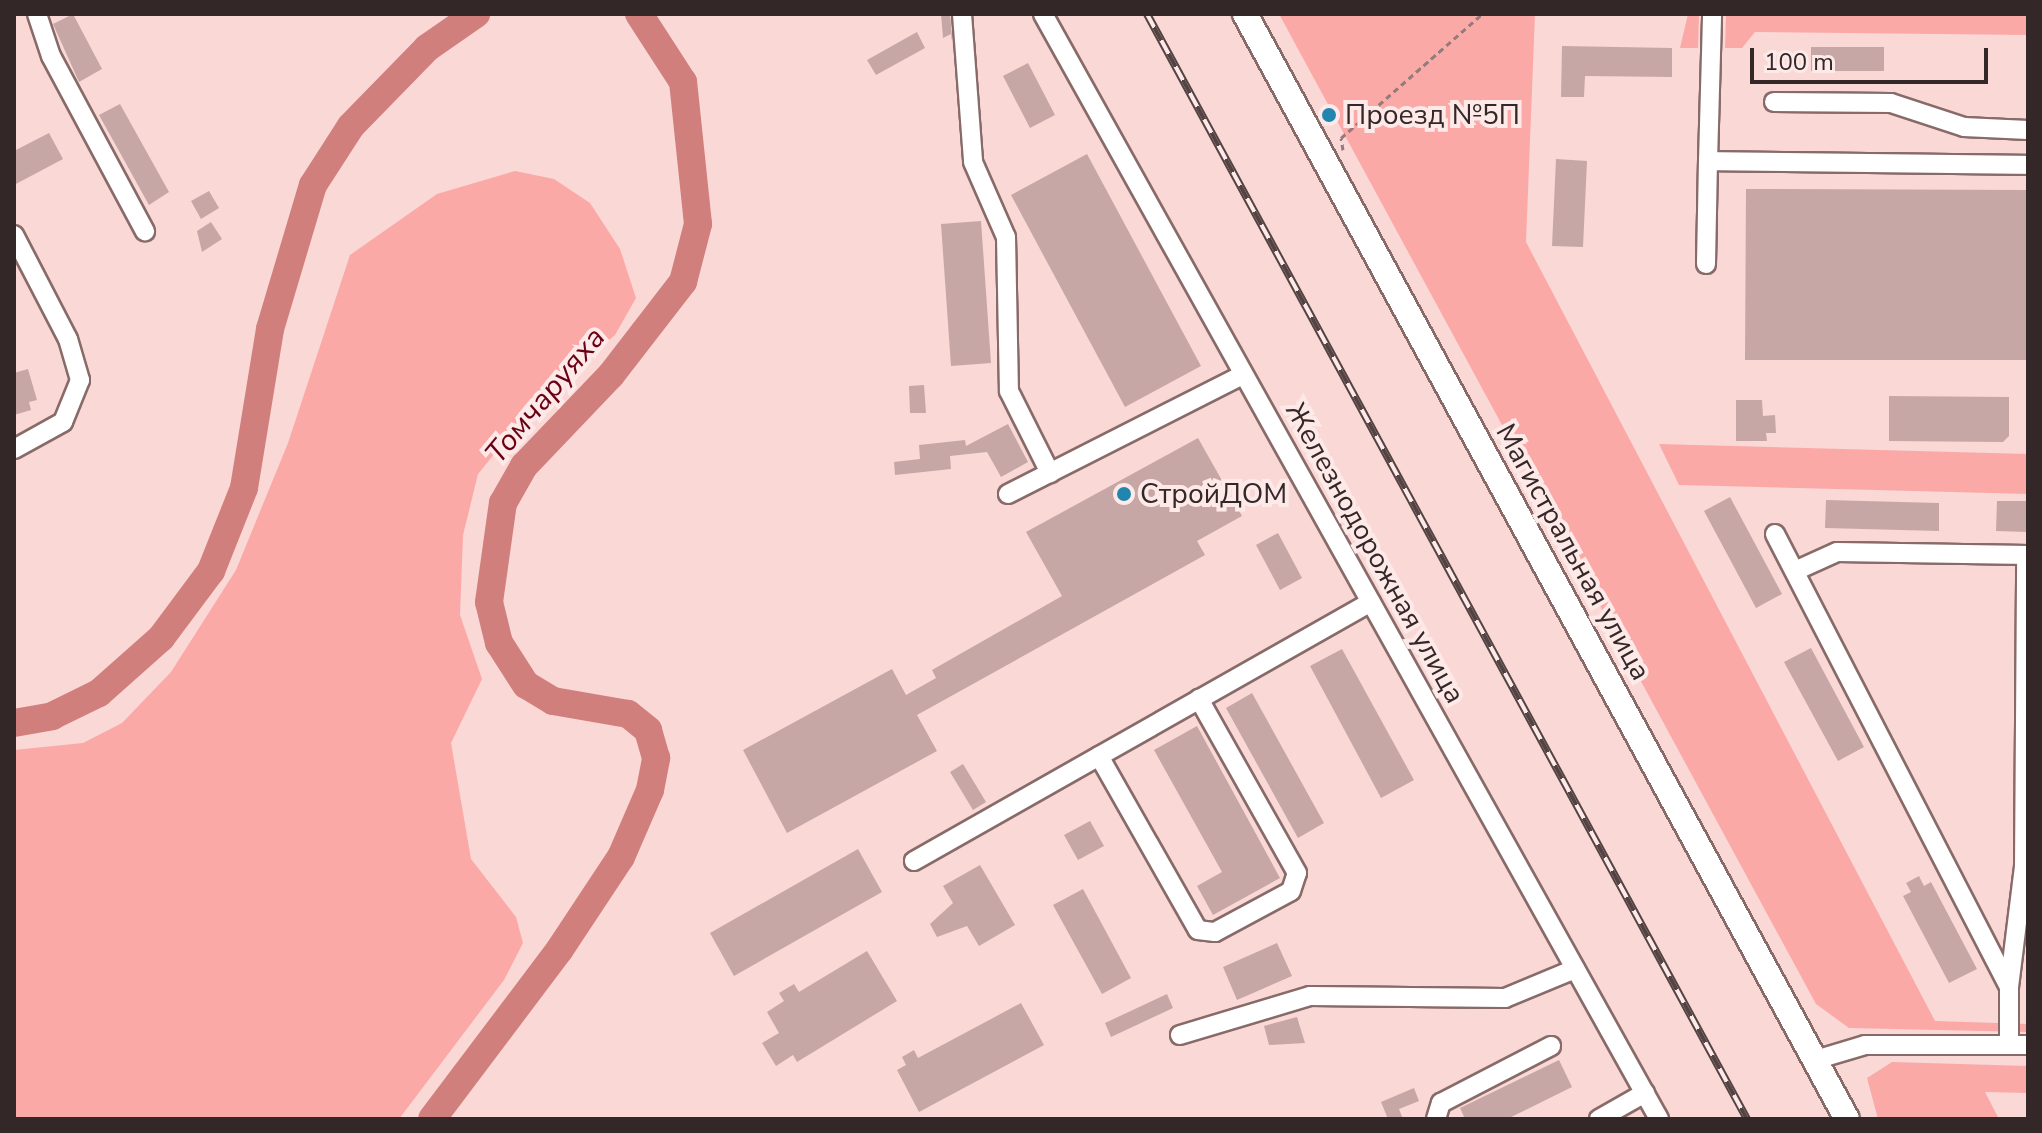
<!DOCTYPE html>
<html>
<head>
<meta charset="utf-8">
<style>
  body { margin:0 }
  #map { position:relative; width:2042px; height:1133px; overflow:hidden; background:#f9d8d6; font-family:"Nunito Sans",sans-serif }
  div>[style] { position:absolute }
  .green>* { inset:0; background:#fba9a7 }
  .river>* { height:28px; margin:-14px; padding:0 14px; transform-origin:14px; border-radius:14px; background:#d17f7d }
  .building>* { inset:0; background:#c7a7a6 }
  .path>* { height:3px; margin-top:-1.5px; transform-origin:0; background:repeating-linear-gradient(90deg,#937c7b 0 6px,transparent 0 10px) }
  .roads { filter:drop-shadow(2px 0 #886b69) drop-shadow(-2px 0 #886b69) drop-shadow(0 2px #886b69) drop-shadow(0 -2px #886b69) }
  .minor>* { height:18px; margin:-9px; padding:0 9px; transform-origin:9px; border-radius:9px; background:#fff }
  .major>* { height:24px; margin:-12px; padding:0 12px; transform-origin:12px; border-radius:12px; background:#fff }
  .rail>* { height:8px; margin-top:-4px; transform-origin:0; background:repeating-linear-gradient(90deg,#fde9e8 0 15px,#534342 0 30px); box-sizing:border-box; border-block:2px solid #534342 }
  .dots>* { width:22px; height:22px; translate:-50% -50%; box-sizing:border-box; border:4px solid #fde9e8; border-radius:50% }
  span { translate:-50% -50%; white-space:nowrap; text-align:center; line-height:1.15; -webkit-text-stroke:8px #fde9e8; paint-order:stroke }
  .poi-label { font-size:28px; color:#342727 }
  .left { translate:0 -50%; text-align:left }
  .street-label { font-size:28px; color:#342727 }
  .water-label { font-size:30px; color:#690013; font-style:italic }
  .frame { position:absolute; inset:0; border:16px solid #342727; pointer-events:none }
  .scale { position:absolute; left:1750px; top:48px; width:238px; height:36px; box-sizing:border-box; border:4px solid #342727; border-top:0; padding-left:10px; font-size:24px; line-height:28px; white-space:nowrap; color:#342727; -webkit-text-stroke:6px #fde9e8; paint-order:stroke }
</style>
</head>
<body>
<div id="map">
  <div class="green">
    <i style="clip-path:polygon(1279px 14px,1535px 14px,1526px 242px,1935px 1021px,2028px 1024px,2028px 1032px,1849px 1028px,1816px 1004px)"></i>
    <i style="clip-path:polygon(1688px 14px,1699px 14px,1698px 48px,1680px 48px)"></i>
    <i style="clip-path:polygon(1726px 14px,2028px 14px,2028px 35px,1755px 32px,1742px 48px,1725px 48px)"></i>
    <i style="clip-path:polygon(515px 171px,554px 179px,590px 203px,620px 249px,636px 298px,615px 335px,535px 404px,478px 474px,463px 535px,460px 615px,482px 679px,451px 743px,471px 859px,516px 917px,523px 943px,504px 980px,399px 1119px,14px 1119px,14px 750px,83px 743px,122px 723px,171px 672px,236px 570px,288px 443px,350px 255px,437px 194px)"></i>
    <i style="clip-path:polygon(1659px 444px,2028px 454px,2028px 494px,1679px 485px)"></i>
    <i style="clip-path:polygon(1892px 1062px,2028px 1066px,2028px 1093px,1985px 1092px,1999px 1119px,1878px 1119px,1867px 1078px)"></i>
  </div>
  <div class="river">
    <i style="left:14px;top:723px;width:39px;rotate:-10deg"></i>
    <i style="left:52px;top:716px;width:52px;rotate:-26.1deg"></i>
    <i style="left:99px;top:693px;width:83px;rotate:-41.6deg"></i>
    <i style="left:161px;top:638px;width:84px;rotate:-53.3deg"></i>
    <i style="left:211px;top:571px;width:89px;rotate:-68.3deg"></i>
    <i style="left:244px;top:488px;width:161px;rotate:-80.7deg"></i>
    <i style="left:270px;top:329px;width:150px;rotate:-73.4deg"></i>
    <i style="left:313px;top:185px;width:70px;rotate:-57.2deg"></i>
    <i style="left:351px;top:126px;width:109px;rotate:-45.7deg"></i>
    <i style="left:427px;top:48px;width:60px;rotate:-34.8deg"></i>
    <i style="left:432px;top:1119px;width:213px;rotate:-53deg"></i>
    <i style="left:560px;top:949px;width:110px;rotate:-56.5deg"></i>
    <i style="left:621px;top:857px;width:73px;rotate:-66.6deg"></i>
    <i style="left:650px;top:790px;width:33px;rotate:-79deg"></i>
    <i style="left:656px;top:758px;width:29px;rotate:-106deg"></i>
    <i style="left:648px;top:730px;width:26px;rotate:-141deg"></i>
    <i style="left:628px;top:714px;width:76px;rotate:-170.2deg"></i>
    <i style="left:553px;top:701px;width:31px;rotate:-149deg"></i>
    <i style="left:526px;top:685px;width:50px;rotate:-122.7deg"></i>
    <i style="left:499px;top:643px;width:42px;rotate:-103.7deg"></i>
    <i style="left:489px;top:602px;width:100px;rotate:-82deg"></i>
    <i style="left:503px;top:503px;width:43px;rotate:-60.4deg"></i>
    <i style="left:524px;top:466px;width:126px;rotate:-46.3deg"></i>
    <i style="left:611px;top:375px;width:118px;rotate:-52.3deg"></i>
    <i style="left:683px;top:282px;width:60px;rotate:-75.5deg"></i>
    <i style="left:698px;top:224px;width:143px;rotate:-96deg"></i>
    <i style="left:683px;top:82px;width:81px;rotate:-122.9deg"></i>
  </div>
  <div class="building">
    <i style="clip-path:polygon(73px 14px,102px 69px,79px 82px,53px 24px)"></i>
    <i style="clip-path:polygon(941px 14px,950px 14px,953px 49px,951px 34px,943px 38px)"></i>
    <i style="clip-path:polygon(917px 32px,925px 48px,876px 75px,867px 60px)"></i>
    <i style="clip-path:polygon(1562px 46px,1672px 48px,1672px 77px,1585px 76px,1584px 97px,1561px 97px)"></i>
    <i style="clip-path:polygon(1811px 47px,1884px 47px,1884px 71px,1811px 71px)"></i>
    <i style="clip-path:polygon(1028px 63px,1055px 115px,1030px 128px,1003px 76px)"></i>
    <i style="clip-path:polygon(120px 104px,169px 192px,149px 205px,99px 115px)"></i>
    <i style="clip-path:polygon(49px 133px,63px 159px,14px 185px,14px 151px)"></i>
    <i style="clip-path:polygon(1087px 154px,1201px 366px,1125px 407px,1011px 195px)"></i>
    <i style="clip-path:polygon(1556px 159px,1587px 161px,1583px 247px,1552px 246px)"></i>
    <i style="clip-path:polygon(1746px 189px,2028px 190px,2028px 360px,1745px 360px)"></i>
    <i style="clip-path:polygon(209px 191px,219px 208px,201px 219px,191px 201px)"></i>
    <i style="clip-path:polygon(981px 221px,991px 363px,951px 366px,941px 224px)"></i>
    <i style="clip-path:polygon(211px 222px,222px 239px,202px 252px,197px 231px)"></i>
    <i style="clip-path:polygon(28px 369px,37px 400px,29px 402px,31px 410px,14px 415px,14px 373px)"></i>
    <i style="clip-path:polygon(924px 385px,926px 413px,910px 413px,909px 386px)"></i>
    <i style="clip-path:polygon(1889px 396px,2009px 397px,2009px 436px,2003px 442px,1889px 441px)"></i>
    <i style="clip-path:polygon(1736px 400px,1762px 400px,1763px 416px,1775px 415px,1776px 433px,1766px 433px,1767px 441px,1736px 441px)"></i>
    <i style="clip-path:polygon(1008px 424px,1028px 462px,1001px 477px,987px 452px,950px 456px,951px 469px,895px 475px,894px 462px,920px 459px,919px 445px,965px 440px,966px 446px)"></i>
    <i style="clip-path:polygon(1198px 438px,1242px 516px,1197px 541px,1205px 555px,917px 715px,937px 751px,787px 833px,743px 750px,892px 669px,906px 695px,936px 678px,932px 670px,1062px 596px,1026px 532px)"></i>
    <i style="clip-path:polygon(1730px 497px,1782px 594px,1756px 608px,1704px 511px)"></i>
    <i style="clip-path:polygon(1826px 500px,1939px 503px,1939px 531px,1825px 528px)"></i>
    <i style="clip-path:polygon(1997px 501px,2028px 501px,2028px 532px,1996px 531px)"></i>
    <i style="clip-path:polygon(1278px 533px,1302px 578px,1280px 590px,1256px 545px)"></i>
    <i style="clip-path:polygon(1811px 648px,1864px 747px,1838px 761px,1784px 662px)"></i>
    <i style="clip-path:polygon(1342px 649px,1414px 780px,1381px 798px,1310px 666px)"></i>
    <i style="clip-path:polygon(1252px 693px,1324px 823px,1298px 838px,1226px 708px)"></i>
    <i style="clip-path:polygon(1197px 726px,1280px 878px,1213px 915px,1197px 886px,1222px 872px,1154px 750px)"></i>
    <i style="clip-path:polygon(963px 764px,986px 802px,973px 810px,950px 772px)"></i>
    <i style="clip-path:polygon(1090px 821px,1104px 846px,1078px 860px,1064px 835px)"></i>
    <i style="clip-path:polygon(858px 849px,882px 892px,734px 976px,710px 933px)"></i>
    <i style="clip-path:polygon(980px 865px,1015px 925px,979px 946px,967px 926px,937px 937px,930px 924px,953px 903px,943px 886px)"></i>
    <i style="clip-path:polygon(1919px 876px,1924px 886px,1931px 882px,1977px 969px,1949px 983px,1903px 896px,1911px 892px,1906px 883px)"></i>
    <i style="clip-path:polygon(1083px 889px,1131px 978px,1102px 994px,1053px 905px)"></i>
    <i style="clip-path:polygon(1277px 943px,1292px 976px,1237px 1000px,1223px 967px)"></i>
    <i style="clip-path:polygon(867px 951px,897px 1001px,797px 1062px,793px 1055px,776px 1066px,762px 1043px,779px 1033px,767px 1012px,784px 1001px,779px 993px,794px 984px,799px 992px)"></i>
    <i style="clip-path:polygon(1167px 994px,1173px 1008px,1111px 1037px,1105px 1023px)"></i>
    <i style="clip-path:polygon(1021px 1003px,1044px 1045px,919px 1112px,897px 1070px,906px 1065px,902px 1057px,914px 1050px,918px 1058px)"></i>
    <i style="clip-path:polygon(1297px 1017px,1305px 1043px,1269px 1045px,1264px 1026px)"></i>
    <i style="clip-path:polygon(1559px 1060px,1572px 1087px,1507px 1119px,1465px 1119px,1460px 1108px)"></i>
    <i style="clip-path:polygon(1414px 1088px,1419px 1101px,1399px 1109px,1403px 1119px,1388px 1119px,1381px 1102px)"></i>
  </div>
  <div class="path">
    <i style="left:1343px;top:150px;width:12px;rotate:-99deg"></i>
    <i style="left:1341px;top:138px;width:188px;rotate:-41.3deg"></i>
  </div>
  <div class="roads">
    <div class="minor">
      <i style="left:37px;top:14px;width:44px;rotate:71.6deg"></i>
      <i style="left:51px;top:56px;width:199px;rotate:61.8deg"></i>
      <i style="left:962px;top:14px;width:148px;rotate:85.7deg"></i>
      <i style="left:973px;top:162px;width:82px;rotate:66.3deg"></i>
      <i style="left:1006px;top:237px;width:154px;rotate:88.9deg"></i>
      <i style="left:1009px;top:391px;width:92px;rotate:63.4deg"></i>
      <i style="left:1043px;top:14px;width:1265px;rotate:60.86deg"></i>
      <i style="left:1774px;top:102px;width:117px;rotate:0.5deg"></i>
      <i style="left:1891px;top:103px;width:77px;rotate:18.2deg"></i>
      <i style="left:1964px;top:127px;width:64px;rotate:2.7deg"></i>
      <i style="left:1708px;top:161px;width:147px;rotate:-88.4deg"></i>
      <i style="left:14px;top:235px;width:117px;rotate:62.6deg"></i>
      <i style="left:68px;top:339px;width:43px;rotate:73.7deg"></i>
      <i style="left:80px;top:380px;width:45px;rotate:112deg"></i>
      <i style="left:63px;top:422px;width:56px;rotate:151.1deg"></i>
      <i style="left:1706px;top:264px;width:103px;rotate:-88.9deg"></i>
      <i style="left:1708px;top:161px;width:320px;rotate:0.7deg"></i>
      <i style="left:1008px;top:494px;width:263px;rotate:-26.9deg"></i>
      <i style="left:1775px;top:534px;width:510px;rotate:62.68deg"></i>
      <i style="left:2009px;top:987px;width:58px;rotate:90deg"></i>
      <i style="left:1795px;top:571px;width:46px;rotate:-24.3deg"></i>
      <i style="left:1837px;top:552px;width:191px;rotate:0.9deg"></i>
      <i style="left:1099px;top:756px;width:200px;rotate:60.4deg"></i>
      <i style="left:1198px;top:930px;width:17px;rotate:7deg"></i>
      <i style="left:1215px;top:932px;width:86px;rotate:-28.3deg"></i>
      <i style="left:1291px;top:891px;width:19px;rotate:-72deg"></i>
      <i style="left:1297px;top:873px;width:200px;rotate:-119.4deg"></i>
      <i style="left:914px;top:861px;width:525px;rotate:-29.54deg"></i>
      <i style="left:2009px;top:987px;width:122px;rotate:-82.9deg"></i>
      <i style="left:2024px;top:866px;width:311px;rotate:-89.6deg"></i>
      <i style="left:1180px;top:1035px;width:136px;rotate:-16.7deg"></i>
      <i style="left:1310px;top:996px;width:195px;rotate:0.6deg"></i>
      <i style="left:1505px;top:998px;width:76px;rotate:-22.5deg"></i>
      <i style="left:1815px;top:1060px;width:52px;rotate:-16.7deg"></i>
      <i style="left:1865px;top:1045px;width:163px"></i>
      <i style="left:1436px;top:1119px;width:17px;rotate:-73deg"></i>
      <i style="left:1441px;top:1103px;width:124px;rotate:-27.4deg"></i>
      <i style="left:1599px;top:1119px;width:53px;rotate:-29.5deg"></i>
    </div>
    <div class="major">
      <i style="left:1245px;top:14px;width:1258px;rotate:61.42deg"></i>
    </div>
  </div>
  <div class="rail">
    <i style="left:1147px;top:14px;width:1257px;rotate:61.5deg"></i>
  </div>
  <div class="dots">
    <i style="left:1329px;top:115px;background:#2186af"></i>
    <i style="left:1124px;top:494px;background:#2186af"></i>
  </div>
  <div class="poi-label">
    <span class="left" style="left:1345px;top:115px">Проезд №5П</span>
    <span class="left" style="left:1140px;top:494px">СтройДОМ</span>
  </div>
  <div class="street-label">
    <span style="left:1573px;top:552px;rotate:61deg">Магистральная улица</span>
    <span style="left:1375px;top:553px;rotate:61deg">Железнодорожная улица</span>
  </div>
  <div class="water-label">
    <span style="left:546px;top:396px;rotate:-50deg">Томчаруяха</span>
  </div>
  <div class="frame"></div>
  <div class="scale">100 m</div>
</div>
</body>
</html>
